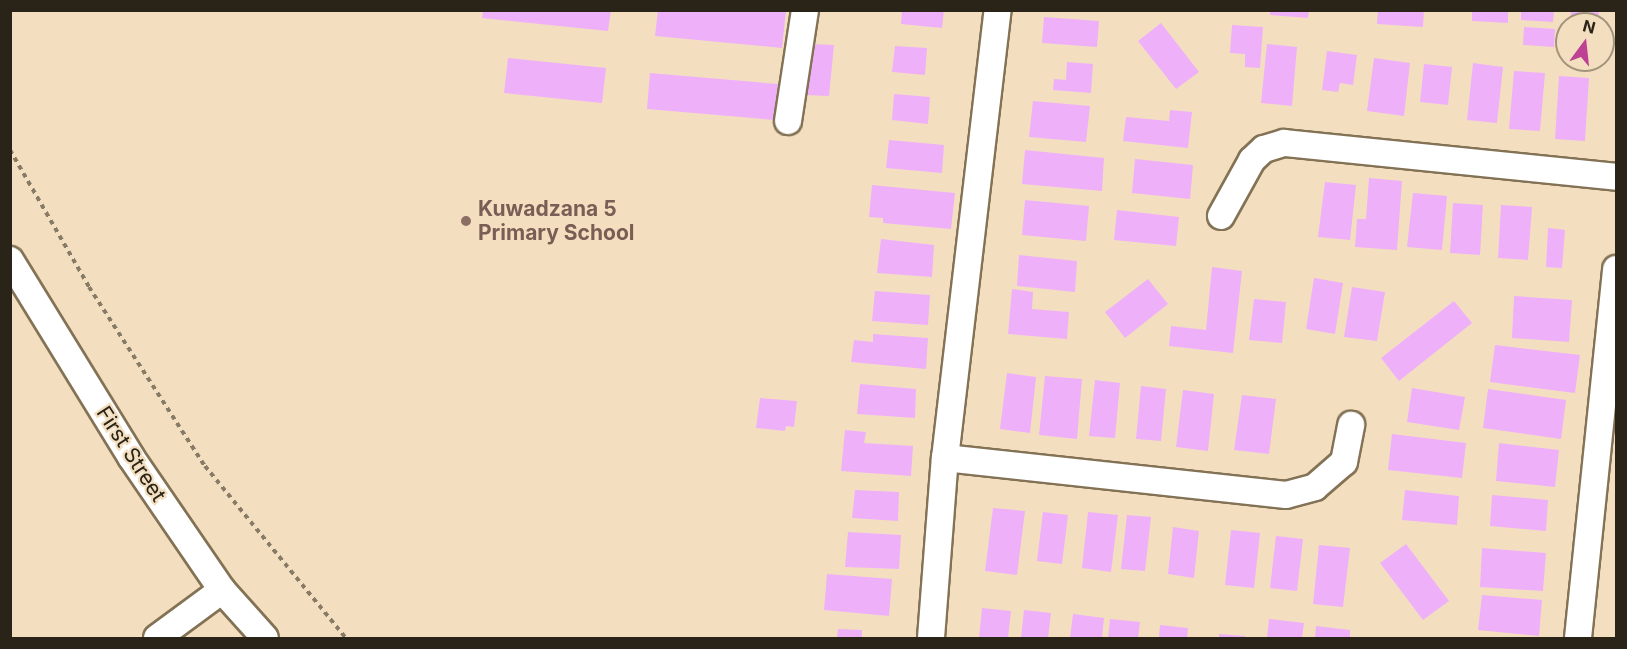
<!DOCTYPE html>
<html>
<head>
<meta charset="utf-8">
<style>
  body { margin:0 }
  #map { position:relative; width:1627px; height:649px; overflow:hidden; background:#f3dfc0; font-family:Inter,sans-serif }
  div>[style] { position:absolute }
  .building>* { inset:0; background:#efb0fa }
  .path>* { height:4px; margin-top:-2px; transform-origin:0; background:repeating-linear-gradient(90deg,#887b66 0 4.5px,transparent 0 9px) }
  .roads { filter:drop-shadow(2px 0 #837255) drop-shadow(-2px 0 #837255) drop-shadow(0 2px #837255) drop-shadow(0 -2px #837255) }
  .minor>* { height:26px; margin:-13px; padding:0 13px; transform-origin:13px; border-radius:13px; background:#fff }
  .dots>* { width:16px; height:16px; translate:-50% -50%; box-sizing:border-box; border:3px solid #f3dfc0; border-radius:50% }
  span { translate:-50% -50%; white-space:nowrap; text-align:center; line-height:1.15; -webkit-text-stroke:4.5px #f3dfc0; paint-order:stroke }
  .education-label { font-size:21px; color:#785e54; font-weight:700 }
  .left { translate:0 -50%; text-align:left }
  .street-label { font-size:21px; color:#2a2317 }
  .frame { position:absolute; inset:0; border:12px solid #2a2317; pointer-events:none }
  .north { position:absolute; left:1555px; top:12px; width:60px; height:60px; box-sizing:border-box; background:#f3dfc0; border:2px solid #a3947c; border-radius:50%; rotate:15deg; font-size:16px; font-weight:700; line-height:24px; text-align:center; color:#2a2317 }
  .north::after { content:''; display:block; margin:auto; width:21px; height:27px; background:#be4293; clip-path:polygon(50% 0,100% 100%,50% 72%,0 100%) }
</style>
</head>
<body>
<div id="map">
  <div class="building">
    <i style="clip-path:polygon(483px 10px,611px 10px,608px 31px,482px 18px)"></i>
    <i style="clip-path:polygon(658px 10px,786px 10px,782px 48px,655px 36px)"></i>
    <i style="clip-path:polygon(902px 10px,944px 10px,942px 28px,901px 24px)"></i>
    <i style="clip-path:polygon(1270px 10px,1309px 10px,1308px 18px,1270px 15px)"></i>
    <i style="clip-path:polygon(1378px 10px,1424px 10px,1423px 27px,1377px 24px)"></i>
    <i style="clip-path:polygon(1472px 10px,1508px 10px,1508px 23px,1472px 21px)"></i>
    <i style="clip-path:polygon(1521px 10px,1554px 10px,1553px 22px,1521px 20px)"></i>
    <i style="clip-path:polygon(1571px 10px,1599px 10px,1598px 24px,1570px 24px)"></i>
    <i style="clip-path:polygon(1044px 17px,1099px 21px,1097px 47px,1042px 43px)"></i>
    <i style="clip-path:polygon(1161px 23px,1199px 72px,1176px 89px,1138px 41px)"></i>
    <i style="clip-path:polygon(1232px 25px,1263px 27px,1260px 68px,1245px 67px,1245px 54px,1230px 53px)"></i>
    <i style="clip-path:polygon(1524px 27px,1555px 29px,1554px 47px,1523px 45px)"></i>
    <i style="clip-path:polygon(810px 44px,834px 45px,829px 96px,806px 95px)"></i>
    <i style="clip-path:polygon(1267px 44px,1297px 47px,1292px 106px,1261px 103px)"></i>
    <i style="clip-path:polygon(895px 46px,927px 48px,925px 75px,892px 72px)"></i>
    <i style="clip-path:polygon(1327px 51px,1357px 55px,1353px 85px,1340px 83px,1338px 92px,1322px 90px)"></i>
    <i style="clip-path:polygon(508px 58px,606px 68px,602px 103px,504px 93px)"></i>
    <i style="clip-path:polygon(1374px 58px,1410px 63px,1404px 116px,1367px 111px)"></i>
    <i style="clip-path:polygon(1067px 62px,1093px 64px,1091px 93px,1053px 90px,1054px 79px,1066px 80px)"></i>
    <i style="clip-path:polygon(1473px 63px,1503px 67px,1497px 123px,1467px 120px)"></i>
    <i style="clip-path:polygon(1424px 64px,1452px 67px,1448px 105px,1420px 102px)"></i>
    <i style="clip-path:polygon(1514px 71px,1545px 73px,1540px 131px,1509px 129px)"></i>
    <i style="clip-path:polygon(650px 73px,778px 84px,775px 120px,647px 109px)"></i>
    <i style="clip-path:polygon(1559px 76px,1589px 78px,1585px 141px,1555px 139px)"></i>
    <i style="clip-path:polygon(894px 94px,930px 97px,928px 124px,892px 120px)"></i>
    <i style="clip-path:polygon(1033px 101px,1090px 106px,1086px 142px,1029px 137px)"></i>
    <i style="clip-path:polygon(1170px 110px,1192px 112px,1188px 148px,1123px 141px,1126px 117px,1169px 121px)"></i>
    <i style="clip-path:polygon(889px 140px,944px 145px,942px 173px,886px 168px)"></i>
    <i style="clip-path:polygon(1025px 150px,1104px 158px,1102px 191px,1022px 184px)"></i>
    <i style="clip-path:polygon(1135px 159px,1193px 165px,1190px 199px,1132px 193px)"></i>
    <i style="clip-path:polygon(1369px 178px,1402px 181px,1397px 250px,1355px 247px,1357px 219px,1366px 219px)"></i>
    <i style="clip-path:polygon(1325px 182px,1356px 185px,1350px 240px,1318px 237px)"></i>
    <i style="clip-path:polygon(872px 185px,955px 193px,951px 229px,883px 223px,883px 218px,869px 217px)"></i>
    <i style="clip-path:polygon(1413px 193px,1447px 196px,1442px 250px,1407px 247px)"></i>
    <i style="clip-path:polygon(1025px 200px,1089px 206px,1086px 241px,1022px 235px)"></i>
    <i style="clip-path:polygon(1453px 203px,1483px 205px,1480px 255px,1450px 253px)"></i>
    <i style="clip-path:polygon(1501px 205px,1532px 207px,1528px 260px,1498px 258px)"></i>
    <i style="clip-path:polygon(1117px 210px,1179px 217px,1176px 246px,1114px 240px)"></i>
    <i style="clip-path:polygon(1548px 228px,1565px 230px,1562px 268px,1546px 267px)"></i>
    <i style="clip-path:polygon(881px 239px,934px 245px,932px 277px,877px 273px)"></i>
    <i style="clip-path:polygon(1019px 255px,1077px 261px,1075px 292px,1017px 286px)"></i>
    <i style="clip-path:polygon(1212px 267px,1242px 271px,1233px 353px,1169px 346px,1171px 326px,1206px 330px)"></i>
    <i style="clip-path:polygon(1314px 278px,1343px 283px,1335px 334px,1306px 329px)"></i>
    <i style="clip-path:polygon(1148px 279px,1168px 304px,1125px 338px,1105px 312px)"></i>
    <i style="clip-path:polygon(1352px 287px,1385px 292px,1377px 341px,1344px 337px)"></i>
    <i style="clip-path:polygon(1012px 289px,1033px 292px,1032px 309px,1069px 312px,1067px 339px,1008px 334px)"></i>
    <i style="clip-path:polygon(875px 291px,930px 295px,928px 325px,872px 321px)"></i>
    <i style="clip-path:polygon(1514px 296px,1572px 300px,1569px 342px,1512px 338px)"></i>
    <i style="clip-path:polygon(1254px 299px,1286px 302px,1282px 343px,1249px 340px)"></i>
    <i style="clip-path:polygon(1454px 301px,1472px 323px,1399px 381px,1381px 358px)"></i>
    <i style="clip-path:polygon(873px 334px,928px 338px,926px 369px,851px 362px,854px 340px,873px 342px)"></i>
    <i style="clip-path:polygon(1495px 345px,1580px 355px,1575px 393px,1490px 382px)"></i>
    <i style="clip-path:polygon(1007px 373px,1036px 377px,1030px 433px,1000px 429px)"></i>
    <i style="clip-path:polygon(1045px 376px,1082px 379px,1077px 439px,1039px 435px)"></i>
    <i style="clip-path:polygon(1095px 380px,1120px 383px,1115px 438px,1089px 436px)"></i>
    <i style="clip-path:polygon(860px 384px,916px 389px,915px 418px,857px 414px)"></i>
    <i style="clip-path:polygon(1141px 386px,1166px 389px,1161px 441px,1136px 439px)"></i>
    <i style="clip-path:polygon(1412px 388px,1465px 397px,1459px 430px,1407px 422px)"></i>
    <i style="clip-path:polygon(1488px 389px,1566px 400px,1561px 439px,1483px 428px)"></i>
    <i style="clip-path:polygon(1183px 390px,1214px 394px,1208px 451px,1176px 447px)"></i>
    <i style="clip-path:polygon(1242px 395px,1276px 399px,1269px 454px,1234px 450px)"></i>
    <i style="clip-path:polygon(760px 398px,797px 401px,794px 427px,786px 426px,785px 431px,756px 428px)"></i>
    <i style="clip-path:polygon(845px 430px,866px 432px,864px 443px,913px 446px,911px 476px,841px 471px)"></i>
    <i style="clip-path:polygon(1392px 434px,1466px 443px,1462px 478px,1388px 470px)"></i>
    <i style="clip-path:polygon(1499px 443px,1559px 450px,1555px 487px,1496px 481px)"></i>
    <i style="clip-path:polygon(855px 490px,899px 492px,898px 521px,852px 518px)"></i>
    <i style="clip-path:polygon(1405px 490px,1459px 496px,1457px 525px,1402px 520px)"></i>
    <i style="clip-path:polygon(1492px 495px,1548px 500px,1546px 531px,1490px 526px)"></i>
    <i style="clip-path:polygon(993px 508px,1025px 511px,1017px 575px,985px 571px)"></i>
    <i style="clip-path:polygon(1043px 512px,1068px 515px,1062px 564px,1037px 561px)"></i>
    <i style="clip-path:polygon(1088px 512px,1118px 515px,1111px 572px,1082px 568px)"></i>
    <i style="clip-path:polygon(1127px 515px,1151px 517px,1145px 571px,1121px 569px)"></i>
    <i style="clip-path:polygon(1173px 527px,1199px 531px,1194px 578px,1168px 574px)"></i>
    <i style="clip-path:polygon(1231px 530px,1260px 533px,1254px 588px,1225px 585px)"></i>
    <i style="clip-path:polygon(848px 532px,901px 535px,899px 569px,845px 567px)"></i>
    <i style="clip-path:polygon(1276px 536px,1303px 539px,1297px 591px,1270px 588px)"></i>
    <i style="clip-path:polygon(1406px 544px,1449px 601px,1423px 620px,1380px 563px)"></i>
    <i style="clip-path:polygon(1319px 545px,1350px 548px,1343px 607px,1313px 604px)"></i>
    <i style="clip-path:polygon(1482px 548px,1546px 553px,1543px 591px,1480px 587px)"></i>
    <i style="clip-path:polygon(827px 574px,892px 579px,889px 616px,824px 610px)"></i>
    <i style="clip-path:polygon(1482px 595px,1542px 600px,1539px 636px,1478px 630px)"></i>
    <i style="clip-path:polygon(982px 608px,1011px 611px,1008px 638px,979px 638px)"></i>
    <i style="clip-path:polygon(1024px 610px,1051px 613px,1048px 638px,1021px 638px)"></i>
    <i style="clip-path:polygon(1073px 614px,1104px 618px,1102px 638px,1070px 638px)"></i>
    <i style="clip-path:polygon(1110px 619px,1140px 622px,1138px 638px,1108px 638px)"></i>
    <i style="clip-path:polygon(1269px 619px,1304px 623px,1302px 638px,1267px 638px)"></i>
    <i style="clip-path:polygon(1160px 625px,1188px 628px,1187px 638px,1159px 638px)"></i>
    <i style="clip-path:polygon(1316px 626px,1350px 630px,1350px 638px,1315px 638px)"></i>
    <i style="clip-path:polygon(838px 629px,862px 630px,862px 638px,837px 638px)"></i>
    <i style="clip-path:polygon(1219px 634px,1245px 636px,1245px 638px,1219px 638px)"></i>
  </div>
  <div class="path">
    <i style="left:10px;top:150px;width:158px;rotate:60deg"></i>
    <i style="left:89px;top:287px;width:213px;rotate:57.1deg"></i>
    <i style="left:205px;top:466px;width:222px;rotate:50.7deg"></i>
  </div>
  <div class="roads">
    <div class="minor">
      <i style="left:788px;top:121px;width:112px;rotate:-81.3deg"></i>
      <i style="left:1221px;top:216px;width:64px;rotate:-61deg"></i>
      <i style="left:1252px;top:160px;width:16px;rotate:-43deg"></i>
      <i style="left:1264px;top:149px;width:21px;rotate:-17deg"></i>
      <i style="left:1284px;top:143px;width:334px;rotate:5.8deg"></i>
      <i style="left:10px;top:260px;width:231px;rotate:58.4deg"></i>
      <i style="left:131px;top:457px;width:161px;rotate:55.6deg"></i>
      <i style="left:222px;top:590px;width:64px;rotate:48.1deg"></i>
      <i style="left:945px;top:458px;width:343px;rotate:6.2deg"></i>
      <i style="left:1286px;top:495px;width:30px;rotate:-15deg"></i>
      <i style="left:1315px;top:487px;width:38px;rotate:-41deg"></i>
      <i style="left:1344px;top:462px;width:38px;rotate:-79deg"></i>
      <i style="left:157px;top:638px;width:81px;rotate:-36.4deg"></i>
      <i style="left:931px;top:638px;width:181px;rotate:-85.6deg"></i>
      <i style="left:945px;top:458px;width:451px;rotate:-83.3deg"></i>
      <i style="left:1578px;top:638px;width:371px;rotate:-84.1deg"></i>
    </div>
  </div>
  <div class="dots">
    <i style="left:466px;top:221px;background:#8d6e63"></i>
  </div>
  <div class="education-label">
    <span class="left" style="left:478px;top:221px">Kuwadzana 5<br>Primary School</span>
  </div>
  <div class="street-label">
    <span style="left:131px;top:454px;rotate:57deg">First Street</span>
  </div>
  <div class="frame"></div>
  <div class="north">N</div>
</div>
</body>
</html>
